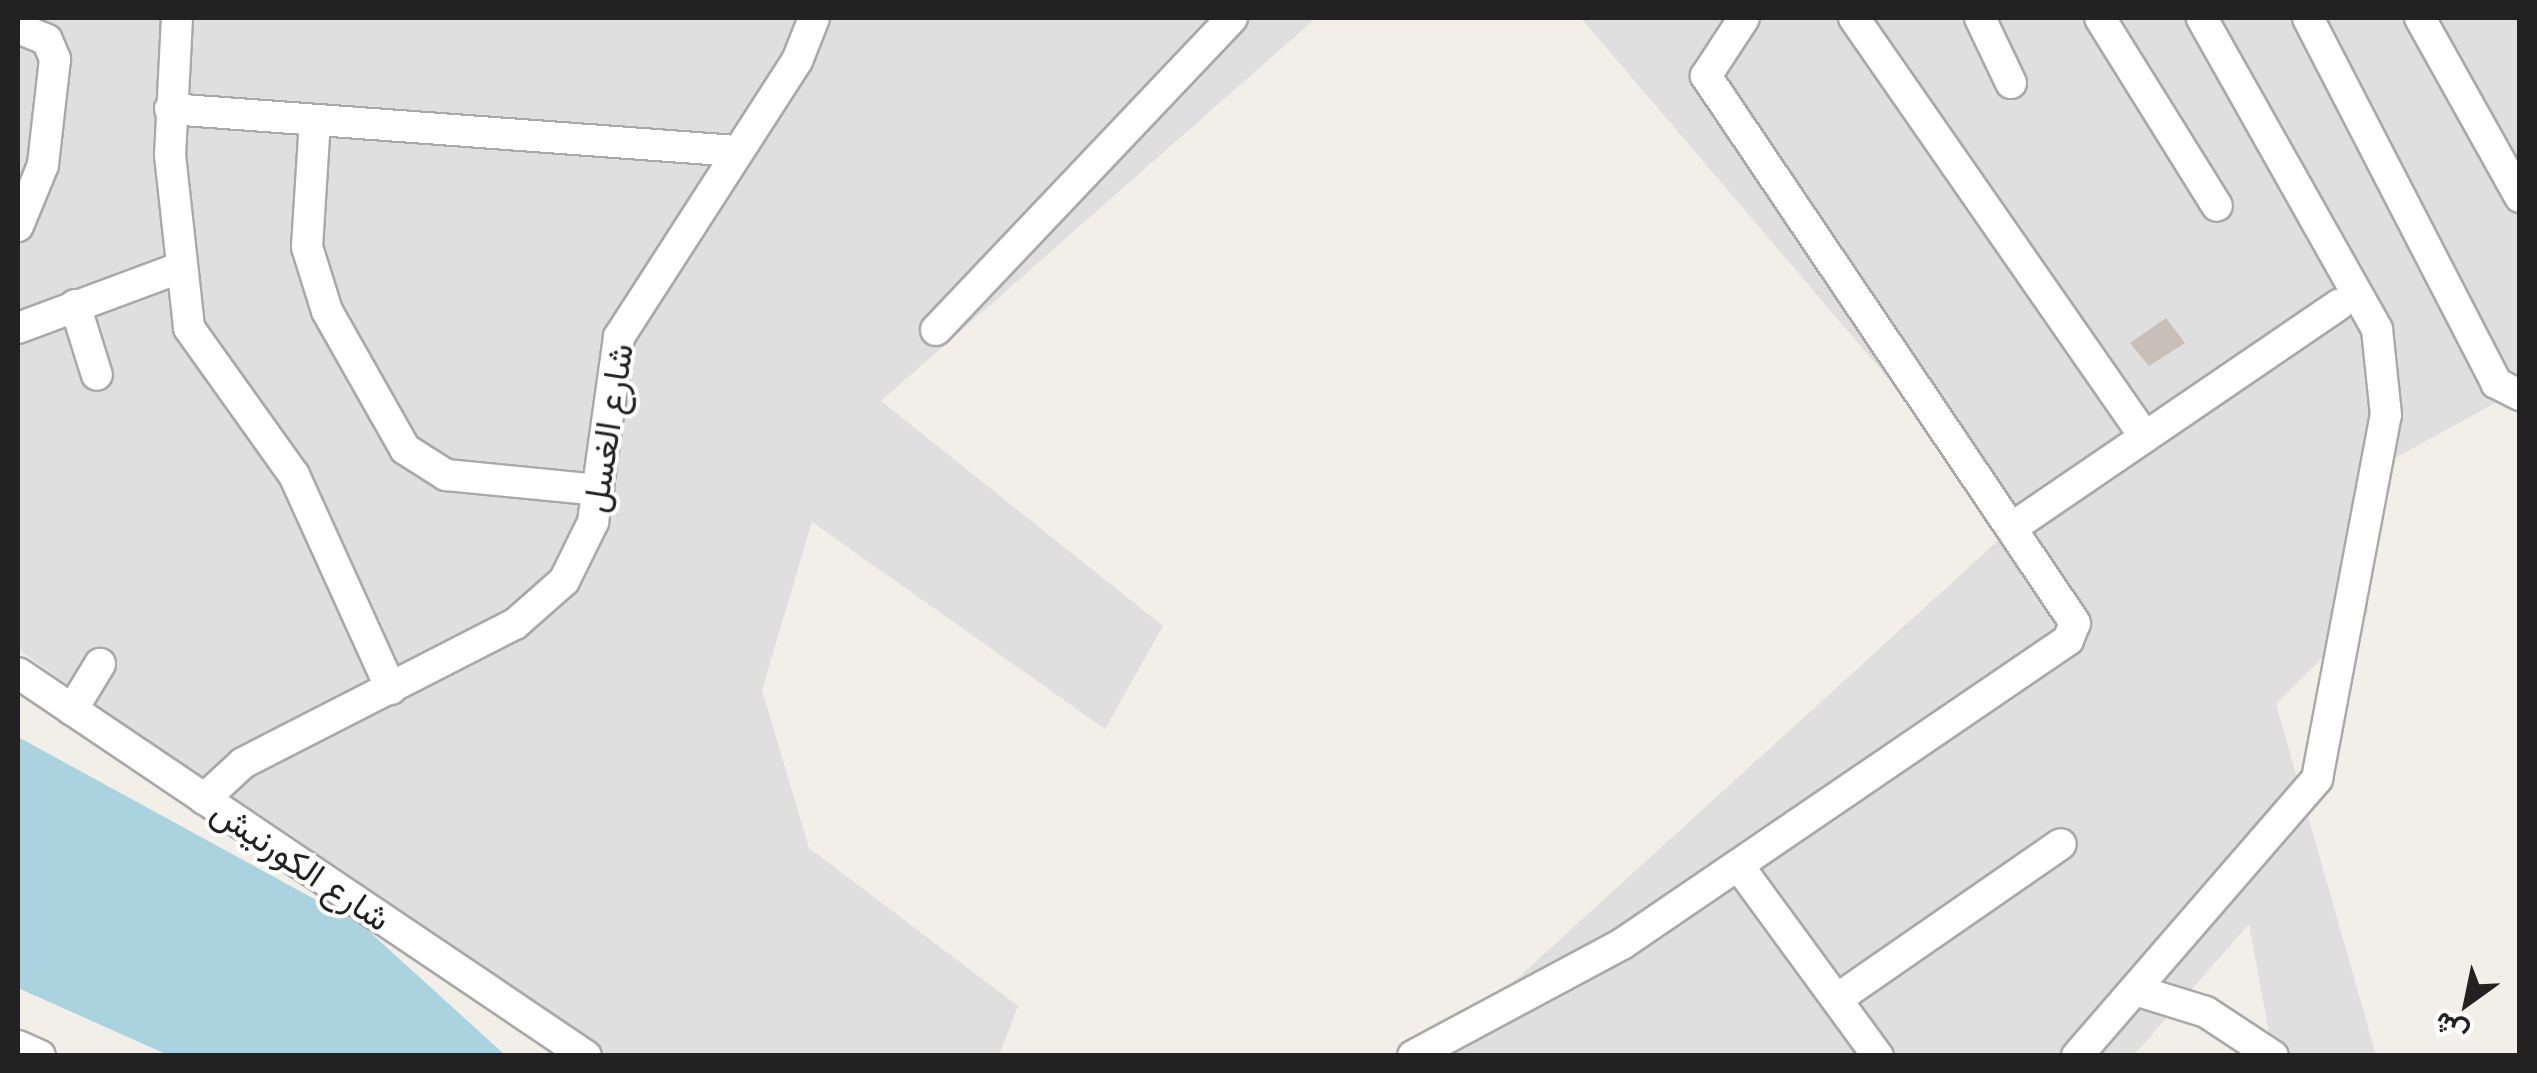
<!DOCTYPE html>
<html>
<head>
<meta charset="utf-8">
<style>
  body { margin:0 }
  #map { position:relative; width:2537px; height:1073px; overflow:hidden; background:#f2efe9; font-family:Figtree,Vazirmatn,sans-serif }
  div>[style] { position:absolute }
  .residential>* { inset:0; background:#e0dfdf }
  .water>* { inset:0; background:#aad3df }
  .building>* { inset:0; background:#c7bfb8 }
  .roads { filter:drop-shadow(2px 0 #a9a9a9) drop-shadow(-2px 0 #a9a9a9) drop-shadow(0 2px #a9a9a9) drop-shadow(0 -2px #a9a9a9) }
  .minor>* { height:30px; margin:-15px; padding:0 15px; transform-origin:15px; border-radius:15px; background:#fff }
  span { translate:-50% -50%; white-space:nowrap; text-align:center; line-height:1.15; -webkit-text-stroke:8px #fff; paint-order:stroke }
  .street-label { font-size:35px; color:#222 }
  .frame { position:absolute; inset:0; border:20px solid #222; pointer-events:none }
  .north { position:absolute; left:2417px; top:953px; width:100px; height:100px; -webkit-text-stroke:8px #fff; paint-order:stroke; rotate:213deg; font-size:28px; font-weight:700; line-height:40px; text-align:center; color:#222 }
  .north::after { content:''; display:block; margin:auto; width:35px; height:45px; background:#222; clip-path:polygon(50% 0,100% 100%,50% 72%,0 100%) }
</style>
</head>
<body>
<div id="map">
  <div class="residential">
    <i style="clip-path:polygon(18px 18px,1316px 18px,881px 401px,1163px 626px,1105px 729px,812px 522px,762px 690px,809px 848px,1018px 1006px,999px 1055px,578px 1055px,18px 649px)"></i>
    <i style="clip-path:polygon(1581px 18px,2519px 18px,2519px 390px,2364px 475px,2368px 612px,2276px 704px,2376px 1055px,2273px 1055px,2249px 924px,2134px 1055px,1432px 1056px,2014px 526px)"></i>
  </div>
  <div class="water">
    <i style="clip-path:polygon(18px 737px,362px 925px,505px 1055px,168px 1055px,18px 988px)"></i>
  </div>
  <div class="building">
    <i style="clip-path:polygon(2166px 318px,2185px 343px,2149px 366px,2130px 343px)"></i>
  </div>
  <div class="roads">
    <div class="minor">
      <i style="left:177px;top:18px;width:137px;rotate:92.9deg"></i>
      <i style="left:170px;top:155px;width:174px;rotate:83.7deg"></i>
      <i style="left:189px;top:328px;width:181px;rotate:54.5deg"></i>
      <i style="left:294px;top:475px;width:235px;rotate:65.6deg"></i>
      <i style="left:1854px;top:18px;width:510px;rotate:55.22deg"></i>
      <i style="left:1980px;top:18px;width:72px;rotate:64.5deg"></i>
      <i style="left:2100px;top:18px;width:221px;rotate:58.1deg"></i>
      <i style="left:2308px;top:18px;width:411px;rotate:62.7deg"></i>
      <i style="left:2496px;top:383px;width:27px;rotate:27deg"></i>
      <i style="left:2420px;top:18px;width:205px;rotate:60.8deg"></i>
      <i style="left:18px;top:28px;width:31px;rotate:22deg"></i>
      <i style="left:47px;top:40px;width:21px;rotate:67deg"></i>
      <i style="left:55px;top:59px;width:107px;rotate:96.5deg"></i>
      <i style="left:43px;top:165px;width:66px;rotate:112.3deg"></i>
      <i style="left:170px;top:109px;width:569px;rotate:4.24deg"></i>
      <i style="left:315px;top:120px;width:127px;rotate:93.6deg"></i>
      <i style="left:307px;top:247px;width:67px;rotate:72.6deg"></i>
      <i style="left:327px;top:311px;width:159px;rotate:60.5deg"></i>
      <i style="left:405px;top:449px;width:49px;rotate:32.4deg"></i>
      <i style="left:446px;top:475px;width:153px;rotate:5.6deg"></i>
      <i style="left:75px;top:305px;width:73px;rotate:72.6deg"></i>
      <i style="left:18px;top:328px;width:172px;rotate:-20.4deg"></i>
      <i style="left:936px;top:330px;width:430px;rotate:-46.5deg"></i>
      <i style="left:2016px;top:525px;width:391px;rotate:-34.3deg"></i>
      <i style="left:18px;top:673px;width:685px;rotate:33.99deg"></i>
      <i style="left:72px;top:710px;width:54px;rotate:-58.7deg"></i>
      <i style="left:204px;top:799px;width:53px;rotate:-42.7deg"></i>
      <i style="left:243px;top:763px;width:305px;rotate:-27.1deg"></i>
      <i style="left:515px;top:624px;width:65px;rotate:-41.3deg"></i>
      <i style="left:564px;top:581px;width:66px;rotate:-63.8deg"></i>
      <i style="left:593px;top:522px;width:187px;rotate:-82deg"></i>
      <i style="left:619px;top:337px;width:328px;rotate:-57.2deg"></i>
      <i style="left:797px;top:61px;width:46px;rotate:-68.4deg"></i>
      <i style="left:1738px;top:865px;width:237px;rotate:53.8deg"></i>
      <i style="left:2135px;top:990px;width:74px;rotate:17.2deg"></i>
      <i style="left:2206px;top:1012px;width:80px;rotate:33.3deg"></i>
      <i style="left:1837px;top:999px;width:272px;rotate:-34.7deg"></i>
      <i style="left:18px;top:1046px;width:24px;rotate:24deg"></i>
      <i style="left:1413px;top:1056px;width:237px;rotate:-28.2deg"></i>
      <i style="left:1622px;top:944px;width:540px;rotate:-34.28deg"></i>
      <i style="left:2068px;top:640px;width:18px;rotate:-68deg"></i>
      <i style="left:2075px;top:623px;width:660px;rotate:-124deg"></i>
      <i style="left:1706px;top:76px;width:69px;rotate:-56.8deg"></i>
      <i style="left:2077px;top:1056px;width:367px;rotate:-49.1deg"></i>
      <i style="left:2317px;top:779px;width:370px;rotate:-79.3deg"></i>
      <i style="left:2386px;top:415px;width:86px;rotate:-96deg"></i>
      <i style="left:2377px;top:329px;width:357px;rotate:-119.4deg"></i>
    </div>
  </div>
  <div class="street-label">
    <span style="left:608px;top:428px;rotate:-81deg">شارع الغسل</span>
    <span style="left:301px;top:865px;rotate:34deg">شارع الكورنيش</span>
  </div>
  <div class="frame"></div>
  <div class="north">ش</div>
</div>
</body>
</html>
